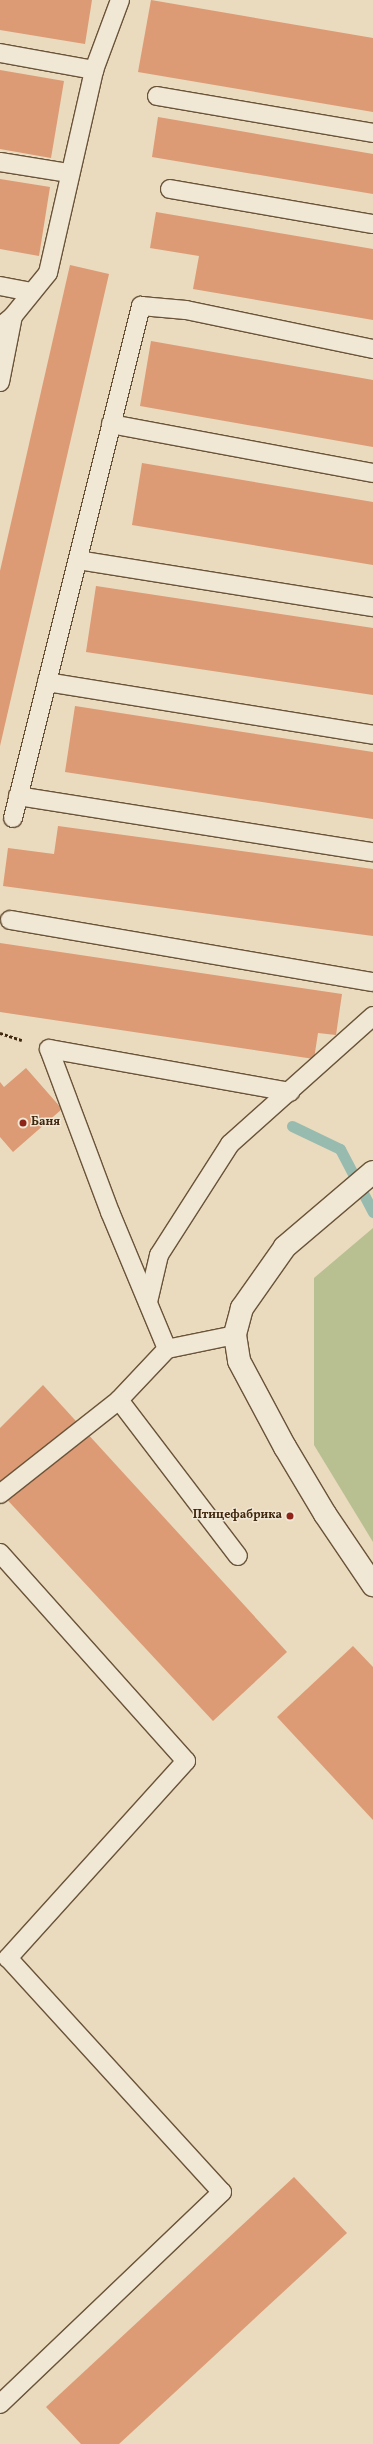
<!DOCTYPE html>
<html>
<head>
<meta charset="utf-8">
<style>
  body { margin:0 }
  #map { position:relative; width:373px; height:2444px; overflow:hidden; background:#eadabe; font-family:Vollkorn,serif }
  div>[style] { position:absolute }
  .green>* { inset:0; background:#b8bf90 }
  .stream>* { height:11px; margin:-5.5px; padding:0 5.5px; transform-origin:5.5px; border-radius:5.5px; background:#98bbb0 }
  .building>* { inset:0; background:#dc9a75 }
  .path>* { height:2.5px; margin-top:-1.25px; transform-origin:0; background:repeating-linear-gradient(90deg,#40270d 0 3px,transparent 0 5px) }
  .roads { filter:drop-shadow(1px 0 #6a5439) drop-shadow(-1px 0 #6a5439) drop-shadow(0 1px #6a5439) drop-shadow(0 -1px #6a5439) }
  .lane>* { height:18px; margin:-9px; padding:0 9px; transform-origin:9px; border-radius:9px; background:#f1e7d5 }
  .street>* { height:22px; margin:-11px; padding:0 11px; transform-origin:11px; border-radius:11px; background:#f1e7d5 }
  .dots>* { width:11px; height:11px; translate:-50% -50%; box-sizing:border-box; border:2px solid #f1e7d5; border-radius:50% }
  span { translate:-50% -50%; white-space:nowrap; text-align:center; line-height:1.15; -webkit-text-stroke:3px #f1e7d5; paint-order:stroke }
  .poi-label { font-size:12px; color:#40270d; font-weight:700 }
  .left { translate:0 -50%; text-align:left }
  .right { translate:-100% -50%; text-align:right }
</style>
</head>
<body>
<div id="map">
  <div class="green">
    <i style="clip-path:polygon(373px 1228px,373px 1542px,314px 1445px,314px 1278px)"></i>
  </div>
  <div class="stream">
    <i style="left:292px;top:1126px;width:53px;rotate:25.6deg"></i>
    <i style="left:340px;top:1149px;width:71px;rotate:62.4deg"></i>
  </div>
  <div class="building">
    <i style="clip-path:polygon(0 0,92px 0,85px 44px,0 30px)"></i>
    <i style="clip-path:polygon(151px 0,373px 38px,373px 112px,138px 72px)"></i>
    <i style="clip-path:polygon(0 70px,64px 81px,51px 158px,0 149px)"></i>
    <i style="clip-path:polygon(158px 117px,373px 154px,373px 194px,152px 157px)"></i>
    <i style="clip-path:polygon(0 179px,50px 187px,39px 256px,0 249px)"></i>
    <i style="clip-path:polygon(156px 212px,373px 249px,373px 320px,193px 289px,199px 256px,150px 248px)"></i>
    <i style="clip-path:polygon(70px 265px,109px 274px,0 746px,0 571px)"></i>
    <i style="clip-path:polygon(151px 341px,373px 380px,373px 447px,140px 406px)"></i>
    <i style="clip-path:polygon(142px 463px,373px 502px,373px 565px,132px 525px)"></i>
    <i style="clip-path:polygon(96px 586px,373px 628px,373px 695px,86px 652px)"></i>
    <i style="clip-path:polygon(75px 706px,373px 752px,373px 819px,65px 772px)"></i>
    <i style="clip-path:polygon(58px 826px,373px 869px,373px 936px,3px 886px,8px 848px,54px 854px)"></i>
    <i style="clip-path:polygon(0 943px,342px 994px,336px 1035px,318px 1033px,314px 1059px,0 1012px)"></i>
    <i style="clip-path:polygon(26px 1068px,62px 1109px,13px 1152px,0 1137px,0 1082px,4px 1087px)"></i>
    <i style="clip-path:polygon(43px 1385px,287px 1652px,213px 1721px,0 1492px,0 1428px)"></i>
    <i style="clip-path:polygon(353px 1646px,373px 1667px,373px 1820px,277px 1717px)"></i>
    <i style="clip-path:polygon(294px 2177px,347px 2233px,119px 2444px,81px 2444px,46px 2407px)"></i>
  </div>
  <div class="path">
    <i style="left:0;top:1033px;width:23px;rotate:18deg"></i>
  </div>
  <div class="roads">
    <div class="lane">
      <i style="left:0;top:53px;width:96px;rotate:10.3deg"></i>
      <i style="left:157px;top:96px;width:219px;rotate:9.7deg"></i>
      <i style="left:0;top:162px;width:70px;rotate:9.1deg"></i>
      <i style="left:170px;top:189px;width:206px;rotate:9.8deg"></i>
      <i style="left:0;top:286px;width:31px;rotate:11deg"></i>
      <i style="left:0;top:327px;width:17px;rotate:-40deg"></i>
      <i style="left:13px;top:316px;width:55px;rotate:-50.9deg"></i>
      <i style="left:48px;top:273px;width:208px;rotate:-77.2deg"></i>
      <i style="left:94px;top:70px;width:75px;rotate:-69.6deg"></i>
      <i style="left:0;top:382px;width:67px;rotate:-78.9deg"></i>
      <i style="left:111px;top:424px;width:267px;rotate:10.6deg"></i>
      <i style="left:78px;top:560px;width:299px;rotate:9.1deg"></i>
      <i style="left:47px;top:682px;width:330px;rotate:9.2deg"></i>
      <i style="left:18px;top:796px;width:359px;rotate:9deg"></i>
      <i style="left:13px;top:818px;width:528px;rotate:-75.96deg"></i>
      <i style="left:141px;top:306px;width:45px;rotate:5.1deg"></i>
      <i style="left:186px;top:310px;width:191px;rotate:11.8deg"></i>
      <i style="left:10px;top:920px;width:368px;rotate:9.7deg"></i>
      <i style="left:49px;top:1049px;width:174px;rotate:69.5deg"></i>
      <i style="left:110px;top:1212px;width:148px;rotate:67.4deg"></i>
      <i style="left:49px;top:1049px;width:245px;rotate:10.1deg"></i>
      <i style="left:148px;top:1302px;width:48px;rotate:-76.8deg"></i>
      <i style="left:159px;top:1255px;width:132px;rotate:-57.4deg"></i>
      <i style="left:230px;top:1144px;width:192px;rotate:-41.8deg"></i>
      <i style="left:235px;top:1335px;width:69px;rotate:168.4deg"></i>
      <i style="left:167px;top:1349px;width:70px;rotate:133.3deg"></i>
      <i style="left:119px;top:1400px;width:196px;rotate:52.7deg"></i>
      <i style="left:0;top:1494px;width:152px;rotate:-38.3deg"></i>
      <i style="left:0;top:1553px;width:279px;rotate:48.2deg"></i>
      <i style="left:186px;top:1761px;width:266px;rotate:132.1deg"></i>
      <i style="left:8px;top:1958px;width:317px;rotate:47.6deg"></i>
      <i style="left:222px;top:2192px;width:307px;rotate:136.3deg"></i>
    </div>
    <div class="street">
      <i style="left:373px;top:1172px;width:116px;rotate:139.6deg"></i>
      <i style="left:285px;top:1247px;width:75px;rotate:125.2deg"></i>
      <i style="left:242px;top:1308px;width:28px;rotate:105deg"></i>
      <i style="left:235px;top:1335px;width:26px;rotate:81deg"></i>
      <i style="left:239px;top:1361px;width:98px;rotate:61.9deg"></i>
      <i style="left:285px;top:1447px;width:78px;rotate:59.2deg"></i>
      <i style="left:325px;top:1514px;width:86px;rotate:55.9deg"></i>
    </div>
  </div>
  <div class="dots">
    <i style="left:23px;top:1123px;background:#8f2418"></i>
    <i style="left:290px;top:1516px;background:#8f2418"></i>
  </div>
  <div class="poi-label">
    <span class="left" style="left:31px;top:1123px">Баня</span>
    <span class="right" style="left:282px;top:1516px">Птицефабрика</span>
  </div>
</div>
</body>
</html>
